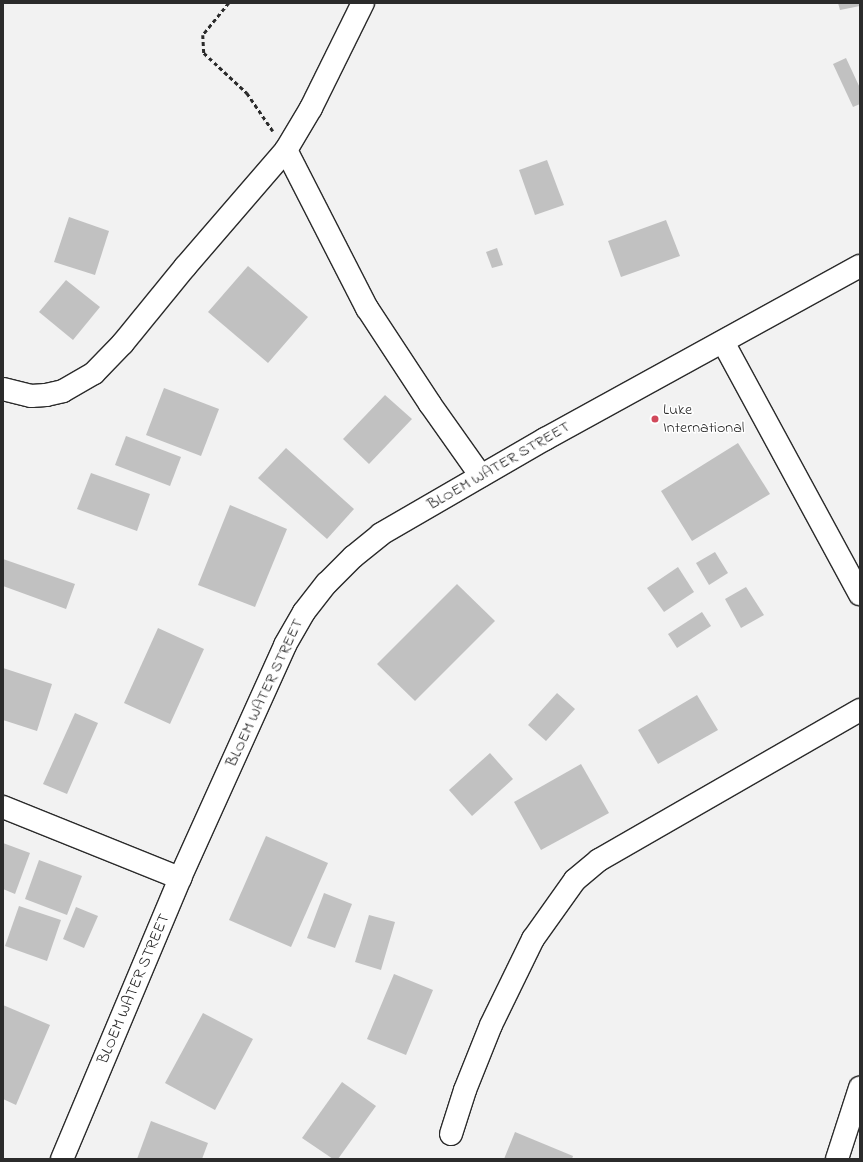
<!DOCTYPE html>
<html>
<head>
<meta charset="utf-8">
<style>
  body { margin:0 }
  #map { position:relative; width:863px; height:1162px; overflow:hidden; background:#f2f2f2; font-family:"Indie Flower",sans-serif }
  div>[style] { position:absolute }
  .building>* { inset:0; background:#c1c1c1 }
  .path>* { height:2.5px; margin-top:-1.25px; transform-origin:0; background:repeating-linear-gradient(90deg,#2b2b2b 0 4px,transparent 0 7px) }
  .roads { filter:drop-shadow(1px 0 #2b2b2b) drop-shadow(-1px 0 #2b2b2b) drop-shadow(0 1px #2b2b2b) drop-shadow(0 -1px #2b2b2b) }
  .street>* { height:22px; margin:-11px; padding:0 11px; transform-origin:11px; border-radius:11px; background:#fff }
  .dots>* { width:11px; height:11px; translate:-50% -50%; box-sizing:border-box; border:2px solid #fff; border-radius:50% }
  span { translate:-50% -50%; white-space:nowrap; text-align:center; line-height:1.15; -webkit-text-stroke:3px #fff; paint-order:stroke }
  .poi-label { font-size:16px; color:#2b2b2b }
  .left { translate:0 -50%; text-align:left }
  .street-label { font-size:16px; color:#2b2b2b }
  .frame { position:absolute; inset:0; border:4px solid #2b2b2b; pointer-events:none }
</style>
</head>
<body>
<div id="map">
  <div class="building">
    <i style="clip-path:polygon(838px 3px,860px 3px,860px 6px,840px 10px)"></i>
    <i style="clip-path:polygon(846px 58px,860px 88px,860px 104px,853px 107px,833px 64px)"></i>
    <i style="clip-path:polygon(547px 160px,564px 205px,535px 215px,519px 170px)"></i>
    <i style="clip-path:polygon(69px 217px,109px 231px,95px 275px,54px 262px)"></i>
    <i style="clip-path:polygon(666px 220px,680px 256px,621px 277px,608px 241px)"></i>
    <i style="clip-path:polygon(497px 248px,503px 265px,492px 268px,486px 252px)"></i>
    <i style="clip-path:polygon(248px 266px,308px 317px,268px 363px,208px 312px)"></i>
    <i style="clip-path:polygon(66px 280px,100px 307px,73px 340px,39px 312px)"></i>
    <i style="clip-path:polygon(164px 388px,219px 409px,201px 456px,146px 435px)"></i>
    <i style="clip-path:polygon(385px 395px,412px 419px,369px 464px,343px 439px)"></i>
    <i style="clip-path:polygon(126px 436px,181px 457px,170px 486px,115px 465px)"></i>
    <i style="clip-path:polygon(738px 443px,770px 494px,692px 541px,661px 491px)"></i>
    <i style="clip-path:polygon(286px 448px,354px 509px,327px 539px,258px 478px)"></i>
    <i style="clip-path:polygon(91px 473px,150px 494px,137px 531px,77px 509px)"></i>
    <i style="clip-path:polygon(230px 505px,287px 529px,255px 607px,198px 585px)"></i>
    <i style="clip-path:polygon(715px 552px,728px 573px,709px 585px,696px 563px)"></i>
    <i style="clip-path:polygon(3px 559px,75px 584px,66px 609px,3px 586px)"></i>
    <i style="clip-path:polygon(678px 567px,694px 592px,664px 612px,647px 588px)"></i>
    <i style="clip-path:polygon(457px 584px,495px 621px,415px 701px,377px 664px)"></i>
    <i style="clip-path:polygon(746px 587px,764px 615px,741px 628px,725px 599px)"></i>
    <i style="clip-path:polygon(702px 612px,711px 626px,677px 648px,668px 634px)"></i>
    <i style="clip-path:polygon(158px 628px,204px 649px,170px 724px,124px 703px)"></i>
    <i style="clip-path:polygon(3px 668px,52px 684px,37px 731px,3px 720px)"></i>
    <i style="clip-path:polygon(557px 693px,575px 709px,546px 741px,528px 725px)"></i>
    <i style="clip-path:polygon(697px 695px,718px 730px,658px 764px,638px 730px)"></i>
    <i style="clip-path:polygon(75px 713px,98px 723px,67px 794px,43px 784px)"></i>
    <i style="clip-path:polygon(490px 753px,513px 779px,472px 816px,449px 790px)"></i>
    <i style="clip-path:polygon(581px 764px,609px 813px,541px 850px,514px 802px)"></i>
    <i style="clip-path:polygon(266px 836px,328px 863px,291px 947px,229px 920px)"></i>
    <i style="clip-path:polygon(3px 843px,30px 853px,15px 894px,3px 889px)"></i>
    <i style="clip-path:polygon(39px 860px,82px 876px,67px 915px,25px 899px)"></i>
    <i style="clip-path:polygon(324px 893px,352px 904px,335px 948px,307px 938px)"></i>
    <i style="clip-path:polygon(19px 906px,61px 920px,47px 961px,5px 946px)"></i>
    <i style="clip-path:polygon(76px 907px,98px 916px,84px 948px,63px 939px)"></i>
    <i style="clip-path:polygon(369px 915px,395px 922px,381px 970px,355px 962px)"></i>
    <i style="clip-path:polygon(394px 974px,433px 990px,406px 1055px,367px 1039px)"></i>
    <i style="clip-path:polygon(3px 1005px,50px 1025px,16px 1105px,3px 1099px)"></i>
    <i style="clip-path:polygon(203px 1013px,253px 1039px,215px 1110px,165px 1083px)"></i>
    <i style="clip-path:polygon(342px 1082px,376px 1106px,338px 1159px,333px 1159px,302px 1138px)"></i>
    <i style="clip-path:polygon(151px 1121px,208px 1143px,202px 1159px,137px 1159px)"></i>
    <i style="clip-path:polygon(515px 1132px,573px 1156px,572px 1159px,504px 1159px)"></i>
  </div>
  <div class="path">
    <i style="left:229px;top:3px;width:41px;rotate:129.1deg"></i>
    <i style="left:203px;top:35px;width:18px;rotate:87deg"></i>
    <i style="left:204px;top:53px;width:59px;rotate:42.9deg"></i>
    <i style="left:247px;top:93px;width:46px;rotate:55.6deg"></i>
  </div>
  <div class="roads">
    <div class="street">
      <i style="left:286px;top:150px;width:178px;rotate:62.9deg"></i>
      <i style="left:367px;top:308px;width:115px;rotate:56.7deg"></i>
      <i style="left:430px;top:404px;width:88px;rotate:54.7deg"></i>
      <i style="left:723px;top:342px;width:287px;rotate:61.5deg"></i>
      <i style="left:3px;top:389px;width:29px;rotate:14deg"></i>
      <i style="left:31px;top:396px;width:15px;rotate:-4deg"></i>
      <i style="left:46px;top:395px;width:17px;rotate:-13deg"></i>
      <i style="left:63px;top:391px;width:36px;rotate:-30deg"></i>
      <i style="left:94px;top:373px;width:42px;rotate:-46deg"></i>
      <i style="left:123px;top:343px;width:98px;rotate:-50.8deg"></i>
      <i style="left:185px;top:267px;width:155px;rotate:-49.2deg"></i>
      <i style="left:286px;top:150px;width:49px;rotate:-59.2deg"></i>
      <i style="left:311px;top:108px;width:117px;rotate:-63.7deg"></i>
      <i style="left:3px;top:807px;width:191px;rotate:21.9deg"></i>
      <i style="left:451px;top:1134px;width:46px;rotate:-72.3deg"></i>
      <i style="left:465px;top:1090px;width:70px;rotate:-68.2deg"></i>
      <i style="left:491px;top:1025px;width:96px;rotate:-64deg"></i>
      <i style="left:533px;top:939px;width:72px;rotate:-54.6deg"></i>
      <i style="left:575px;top:880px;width:31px;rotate:-40deg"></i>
      <i style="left:599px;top:860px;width:301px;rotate:-29.9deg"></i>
      <i style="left:62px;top:1159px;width:305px;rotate:-67.2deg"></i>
      <i style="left:180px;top:878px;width:256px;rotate:-65.7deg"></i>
      <i style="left:285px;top:645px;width:38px;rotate:-60deg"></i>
      <i style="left:304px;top:612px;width:37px;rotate:-52deg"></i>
      <i style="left:327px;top:583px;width:37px;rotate:-45deg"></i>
      <i style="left:353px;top:557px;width:36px;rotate:-39deg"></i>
      <i style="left:381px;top:534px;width:190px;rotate:-30.1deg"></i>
      <i style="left:545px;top:439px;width:359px;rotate:-28.8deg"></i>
      <i style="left:837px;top:1159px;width:75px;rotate:-72.1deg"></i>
    </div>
  </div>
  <div class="dots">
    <i style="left:655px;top:419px;background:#d1495b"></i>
  </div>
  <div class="poi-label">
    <span class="left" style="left:663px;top:419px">Luke<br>International</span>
  </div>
  <div class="street-label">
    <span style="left:499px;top:466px;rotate:-30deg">BLOEM WATER STREET</span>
    <span style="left:265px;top:693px;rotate:-65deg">BLOEM WATER STREET</span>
    <span style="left:134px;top:989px;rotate:-67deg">BLOEM WATER STREET</span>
  </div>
  <div class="frame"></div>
</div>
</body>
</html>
